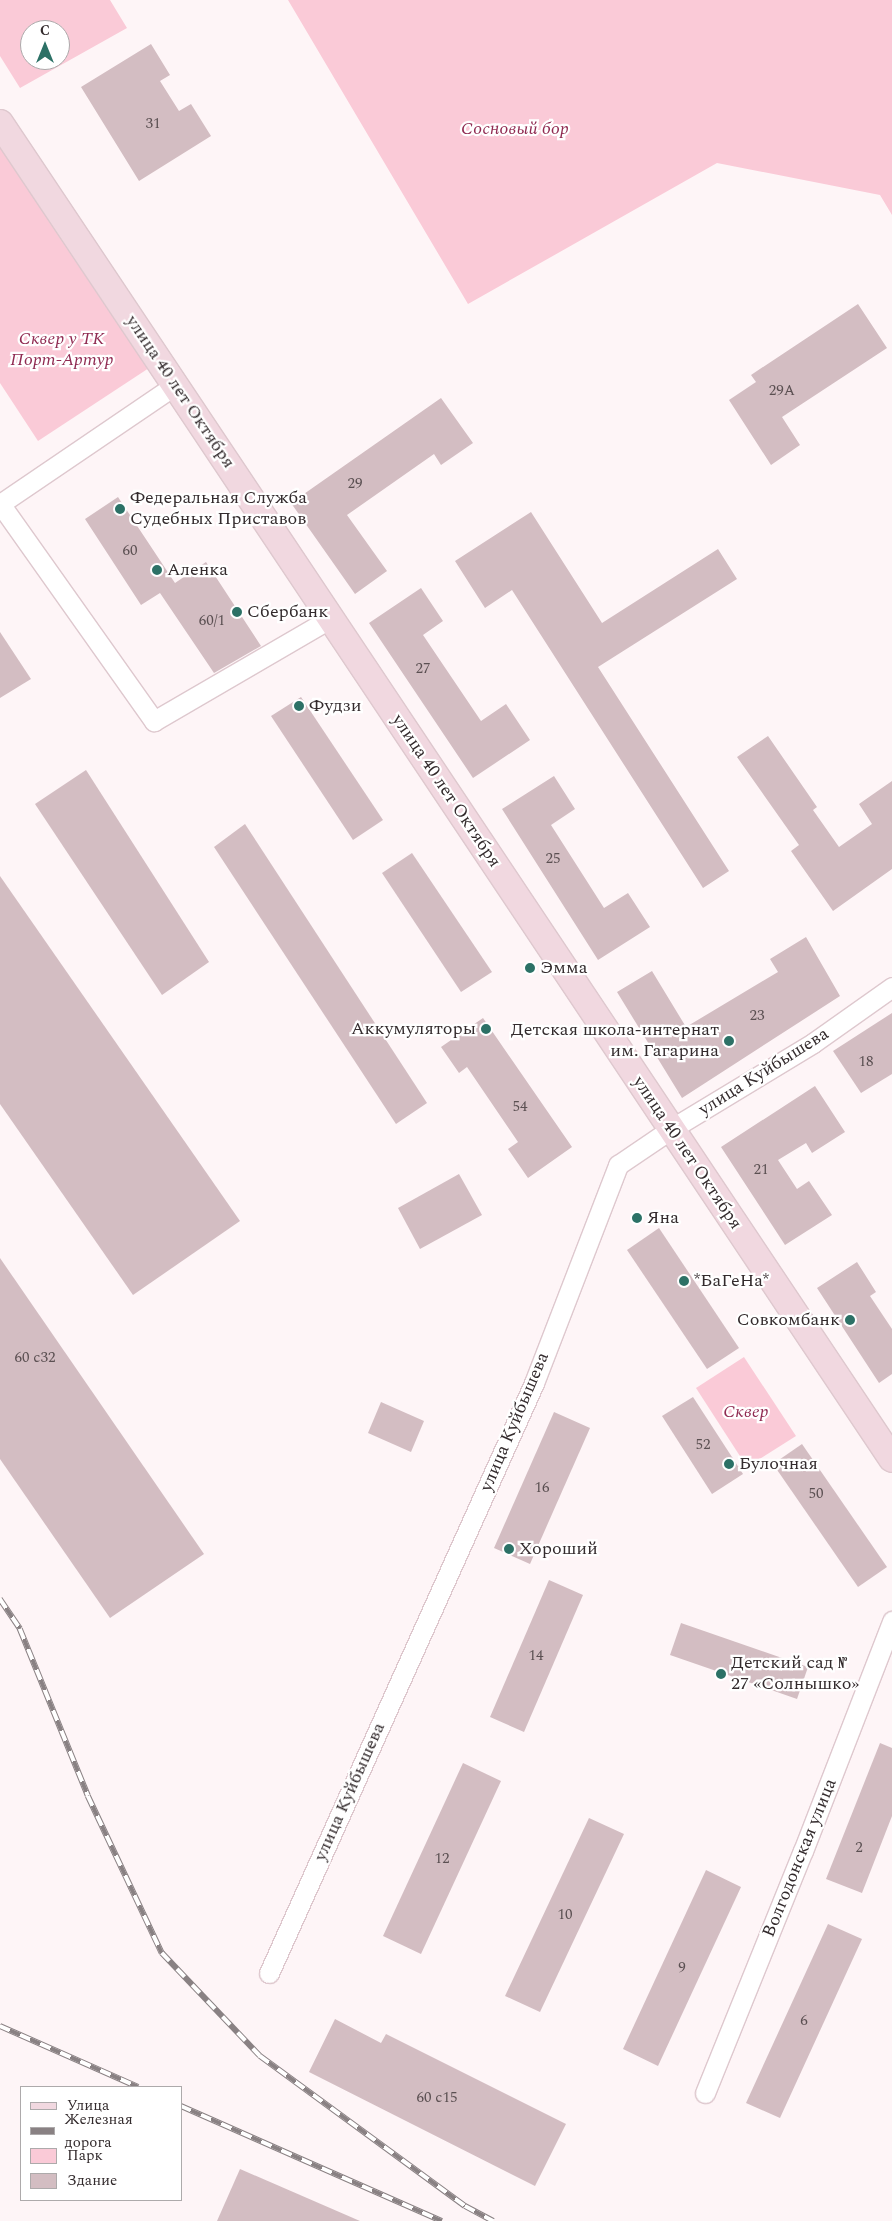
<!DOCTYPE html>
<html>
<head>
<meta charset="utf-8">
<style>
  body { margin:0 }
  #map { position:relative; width:892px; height:2221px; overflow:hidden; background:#fef5f7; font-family:Spectral,serif }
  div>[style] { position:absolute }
  .green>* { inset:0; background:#facad7 }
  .building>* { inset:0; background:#d3bdc2 }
  .roads { filter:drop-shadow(1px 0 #dec8ce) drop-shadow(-1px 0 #dec8ce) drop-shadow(0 1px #dec8ce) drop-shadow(0 -1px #dec8ce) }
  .street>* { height:19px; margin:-9.5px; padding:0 9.5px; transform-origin:9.5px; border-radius:9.5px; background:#fff }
  .secondary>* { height:26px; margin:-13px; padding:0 13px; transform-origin:13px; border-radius:13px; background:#f1d8e0 }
  .rail>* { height:5.5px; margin-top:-2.75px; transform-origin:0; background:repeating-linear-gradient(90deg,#fff 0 11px,#898183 0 22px); box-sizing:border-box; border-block:1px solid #898183 }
  .dots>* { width:14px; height:14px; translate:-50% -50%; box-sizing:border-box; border:2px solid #fff; border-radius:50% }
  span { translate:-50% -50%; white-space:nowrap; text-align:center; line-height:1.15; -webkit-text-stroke:4.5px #fff; paint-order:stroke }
  .number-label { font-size:15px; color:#5b5052 }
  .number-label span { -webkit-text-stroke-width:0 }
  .park-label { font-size:18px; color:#902b52; font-style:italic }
  .street-label { font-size:18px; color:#332b2d }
  .poi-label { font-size:18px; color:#332b2d }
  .left { translate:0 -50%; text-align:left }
  .right { translate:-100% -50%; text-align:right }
  .legend { position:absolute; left:20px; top:2086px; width:162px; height:115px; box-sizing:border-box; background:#fff; border:1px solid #adaaab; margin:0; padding:6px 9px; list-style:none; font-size:15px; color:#332b2d }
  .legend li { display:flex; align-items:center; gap:10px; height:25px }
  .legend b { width:25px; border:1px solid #adaaab }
  .north { position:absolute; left:20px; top:20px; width:50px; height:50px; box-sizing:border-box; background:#fff; border:1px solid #adaaab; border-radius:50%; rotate:0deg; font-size:14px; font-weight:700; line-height:20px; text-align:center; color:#332b2d }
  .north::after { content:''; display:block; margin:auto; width:18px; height:22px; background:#2c7166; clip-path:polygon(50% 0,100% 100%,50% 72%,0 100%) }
</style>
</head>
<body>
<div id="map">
  <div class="green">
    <i style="clip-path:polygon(evenodd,0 0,110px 0,127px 28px,20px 88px,0 56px,0 0,30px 30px,60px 30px,60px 60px,30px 60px,30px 30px)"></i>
    <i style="clip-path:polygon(288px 0,892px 0,892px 215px,880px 195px,717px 163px,468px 304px)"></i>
    <i style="clip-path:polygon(0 146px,149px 368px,38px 441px,0 383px)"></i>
    <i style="clip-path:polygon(744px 1357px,796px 1436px,747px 1467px,696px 1388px)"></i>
  </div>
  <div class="building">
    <i style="clip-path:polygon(151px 44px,170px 75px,160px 81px,179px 111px,191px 104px,211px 136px,139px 181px,81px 87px)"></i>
    <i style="clip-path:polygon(858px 304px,887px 348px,782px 417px,800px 445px,771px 465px,729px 400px,756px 382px,751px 375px)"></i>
    <i style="clip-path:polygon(441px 398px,473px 443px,441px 465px,434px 454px,347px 515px,387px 571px,355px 594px,291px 503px)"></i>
    <i style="clip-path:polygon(118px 497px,175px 583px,206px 562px,261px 646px,214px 673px,160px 593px,141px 605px,85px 519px)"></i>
    <i style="clip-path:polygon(531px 512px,602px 623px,718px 549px,737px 579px,598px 667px,729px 871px,703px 888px,512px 590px,485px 608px,455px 561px)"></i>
    <i style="clip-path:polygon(421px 588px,443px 621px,423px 635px,481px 721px,506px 704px,530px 740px,473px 778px,369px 623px)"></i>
    <i style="clip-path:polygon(0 632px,31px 679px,0 698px)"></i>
    <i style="clip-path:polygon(301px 697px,383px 820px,353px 840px,271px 716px)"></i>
    <i style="clip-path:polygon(768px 736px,817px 807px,813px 810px,839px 847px,872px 824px,859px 804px,892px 781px,892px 869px,833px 911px,791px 851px,799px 845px,737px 757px)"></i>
    <i style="clip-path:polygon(86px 770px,209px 962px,162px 995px,35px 804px)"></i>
    <i style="clip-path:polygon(554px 776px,575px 809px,551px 825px,604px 908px,628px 893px,650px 927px,598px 960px,502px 809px)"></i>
    <i style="clip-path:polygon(245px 824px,427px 1103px,396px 1124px,214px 847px)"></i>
    <i style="clip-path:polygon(412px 853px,492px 972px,461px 992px,382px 873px)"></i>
    <i style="clip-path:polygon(0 876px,240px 1221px,133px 1295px,0 1104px)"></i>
    <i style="clip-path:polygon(806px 937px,840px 996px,682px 1098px,617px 992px,652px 971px,686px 1027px,778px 972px,770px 959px)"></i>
    <i style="clip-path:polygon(892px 1013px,892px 1074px,861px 1093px,833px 1051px)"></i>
    <i style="clip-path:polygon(483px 1018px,572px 1147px,528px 1178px,508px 1149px,518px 1142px,467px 1067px,459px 1073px,441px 1047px)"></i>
    <i style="clip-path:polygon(815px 1086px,845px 1132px,812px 1153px,806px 1143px,778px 1160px,797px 1189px,809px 1181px,832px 1215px,785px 1245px,721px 1147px)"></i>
    <i style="clip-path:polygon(459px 1174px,482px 1215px,420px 1249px,398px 1208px)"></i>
    <i style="clip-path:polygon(659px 1228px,739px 1348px,707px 1369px,627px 1250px)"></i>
    <i style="clip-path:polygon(0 1258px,204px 1554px,110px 1618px,0 1459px)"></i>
    <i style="clip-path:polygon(857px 1262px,876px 1292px,870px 1296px,892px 1329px,892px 1374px,879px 1383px,817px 1288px)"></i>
    <i style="clip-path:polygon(693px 1397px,743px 1474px,712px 1494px,662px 1416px)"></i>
    <i style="clip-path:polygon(381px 1402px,424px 1421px,411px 1452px,368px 1433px)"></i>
    <i style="clip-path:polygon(554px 1412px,590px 1428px,530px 1564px,494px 1548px)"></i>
    <i style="clip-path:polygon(802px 1444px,887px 1567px,858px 1587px,773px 1464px)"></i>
    <i style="clip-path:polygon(549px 1580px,583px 1595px,524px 1732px,490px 1717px)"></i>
    <i style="clip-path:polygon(681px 1623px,808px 1667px,797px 1699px,670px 1655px)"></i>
    <i style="clip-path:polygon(880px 1743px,892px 1748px,892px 1816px,862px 1893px,826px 1879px)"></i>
    <i style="clip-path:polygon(463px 1763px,501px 1781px,421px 1954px,383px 1936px)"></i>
    <i style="clip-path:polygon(589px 1818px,624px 1834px,540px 2012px,505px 1996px)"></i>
    <i style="clip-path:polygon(706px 1870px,741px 1887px,658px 2066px,623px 2049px)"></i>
    <i style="clip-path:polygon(828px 1924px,862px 1939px,780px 2118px,746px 2103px)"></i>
    <i style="clip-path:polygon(335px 2019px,381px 2043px,386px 2034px,566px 2124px,535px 2186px,309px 2072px)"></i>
    <i style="clip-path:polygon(240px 2169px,360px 2221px,217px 2221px)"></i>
  </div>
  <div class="roads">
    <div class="street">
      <i style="left:0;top:504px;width:212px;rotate:-34.2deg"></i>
      <i style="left:1px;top:505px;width:265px;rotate:54.7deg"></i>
      <i style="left:154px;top:721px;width:205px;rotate:-30.2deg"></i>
      <i style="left:269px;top:1973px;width:647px;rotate:-65.81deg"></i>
      <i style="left:534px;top:1383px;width:234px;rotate:-68.9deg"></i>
      <i style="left:618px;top:1165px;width:64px;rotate:-34.2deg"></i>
      <i style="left:671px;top:1129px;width:166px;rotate:-31.2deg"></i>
      <i style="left:813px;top:1043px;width:97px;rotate:-35.3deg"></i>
      <i style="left:705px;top:2093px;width:261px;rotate:-68deg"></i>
      <i style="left:803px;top:1851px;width:247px;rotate:-68.8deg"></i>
    </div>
    <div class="secondary">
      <i style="left:0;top:123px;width:1606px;rotate:56.27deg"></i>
    </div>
  </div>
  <div class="rail">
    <i style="left:0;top:1599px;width:36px;rotate:56deg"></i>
    <i style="left:20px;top:1629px;width:180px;rotate:67.8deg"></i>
    <i style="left:88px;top:1796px;width:174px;rotate:64.8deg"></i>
    <i style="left:162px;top:1953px;width:142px;rotate:46.4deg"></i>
    <i style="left:260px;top:2056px;width:254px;rotate:36.2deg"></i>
    <i style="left:465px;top:2206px;width:32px;rotate:28deg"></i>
    <i style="left:0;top:2026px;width:151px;rotate:23.8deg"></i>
    <i style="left:181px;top:2106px;width:285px;rotate:23.8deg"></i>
  </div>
  <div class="dots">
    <i style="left:120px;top:509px;background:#2c7166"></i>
    <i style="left:157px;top:570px;background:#2c7166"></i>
    <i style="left:237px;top:612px;background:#2c7166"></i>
    <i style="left:299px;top:706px;background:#2c7166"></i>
    <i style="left:530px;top:968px;background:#2c7166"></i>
    <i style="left:486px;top:1029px;background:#2c7166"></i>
    <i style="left:729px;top:1041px;background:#2c7166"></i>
    <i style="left:637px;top:1218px;background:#2c7166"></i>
    <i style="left:684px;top:1281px;background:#2c7166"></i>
    <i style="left:850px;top:1320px;background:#2c7166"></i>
    <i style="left:729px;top:1464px;background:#2c7166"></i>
    <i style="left:509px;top:1549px;background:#2c7166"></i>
    <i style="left:721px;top:1674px;background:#2c7166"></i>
  </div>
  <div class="number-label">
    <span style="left:153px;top:124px">31</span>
    <span style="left:782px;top:391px">29А</span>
    <span style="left:355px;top:484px">29</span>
    <span style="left:130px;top:551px">60</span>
    <span style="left:212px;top:621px">60/1</span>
    <span style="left:423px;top:669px">27</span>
    <span style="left:553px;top:859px">25</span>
    <span style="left:757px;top:1016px">23</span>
    <span style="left:866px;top:1062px">18</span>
    <span style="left:520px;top:1107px">54</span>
    <span style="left:761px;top:1170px">21</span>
    <span style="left:35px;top:1358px">60 с32</span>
    <span style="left:703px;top:1445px">52</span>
    <span style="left:542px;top:1488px">16</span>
    <span style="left:816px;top:1494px">50</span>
    <span style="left:536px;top:1656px">14</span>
    <span style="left:859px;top:1848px">2</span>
    <span style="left:442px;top:1859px">12</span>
    <span style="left:565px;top:1915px">10</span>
    <span style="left:682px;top:1968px">9</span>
    <span style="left:804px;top:2021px">6</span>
    <span style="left:437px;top:2098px">60 с15</span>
  </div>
  <div class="park-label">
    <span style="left:515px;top:129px">Сосновый бор</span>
    <span style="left:62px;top:350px">Сквер у ТК<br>Порт-Артур</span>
    <span style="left:746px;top:1412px">Сквер</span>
  </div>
  <div class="street-label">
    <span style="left:180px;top:392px;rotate:56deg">улица 40 лет Октября</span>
    <span style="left:446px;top:791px;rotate:56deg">улица 40 лет Октября</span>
    <span style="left:764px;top:1072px;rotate:-32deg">улица Куйбышева</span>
    <span style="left:687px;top:1153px;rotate:56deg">улица 40 лет Октября</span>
    <span style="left:515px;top:1422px;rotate:-67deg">улица Куйбышева</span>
    <span style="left:350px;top:1792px;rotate:-66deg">улица Куйбышева</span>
    <span style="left:800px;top:1858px;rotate:-68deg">Волгодонская улица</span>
  </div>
  <div class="poi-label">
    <span class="left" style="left:130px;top:509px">Федеральная Служба<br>Судебных Приставов</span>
    <span class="left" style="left:167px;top:570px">Аленка</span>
    <span class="left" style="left:247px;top:612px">Сбербанк</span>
    <span class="left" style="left:309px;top:706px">Фудзи</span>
    <span class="left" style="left:540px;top:968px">Эмма</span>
    <span class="right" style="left:476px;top:1029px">Аккумуляторы</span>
    <span class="right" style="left:719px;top:1041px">Детская школа-интернат<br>им. Гагарина</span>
    <span class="left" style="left:647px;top:1218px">Яна</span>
    <span class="left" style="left:694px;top:1281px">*БаГеНа*</span>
    <span class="right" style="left:840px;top:1320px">Совкомбанк</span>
    <span class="left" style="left:739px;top:1464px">Булочная</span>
    <span class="left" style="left:519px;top:1549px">Хороший</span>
    <span class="left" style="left:731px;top:1674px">Детский сад №<br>27 «Солнышко»</span>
  </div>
  <ul class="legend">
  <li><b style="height:6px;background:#f1d8e0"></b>Улица</li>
  <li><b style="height:6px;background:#898183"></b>Железная дорога</li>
  <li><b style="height:14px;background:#facad7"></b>Парк</li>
  <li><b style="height:14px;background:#d3bdc2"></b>Здание</li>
  </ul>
  <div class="north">С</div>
</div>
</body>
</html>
